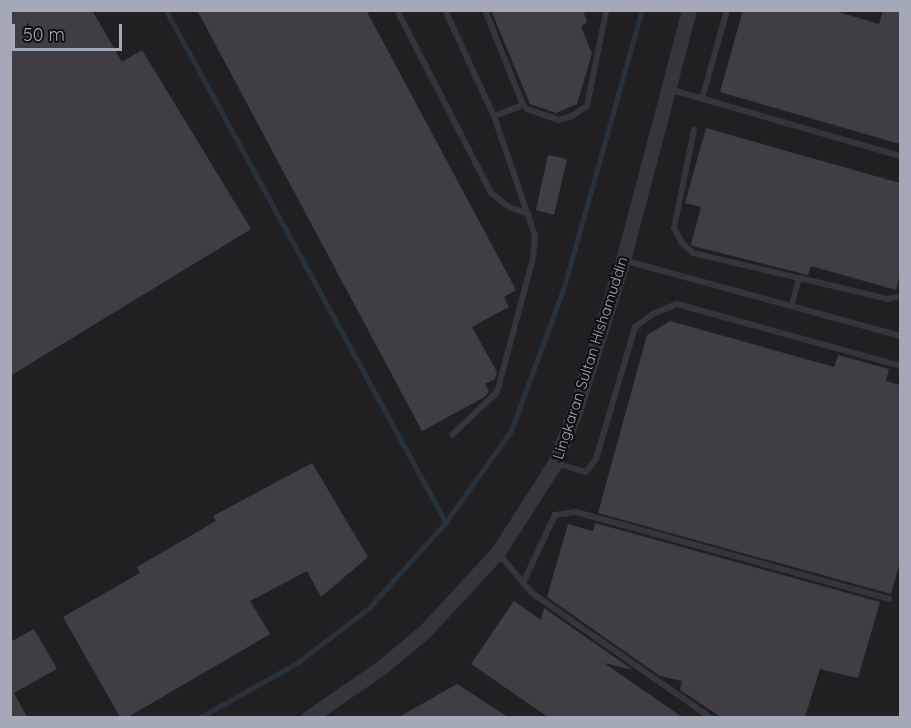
<!DOCTYPE html>
<html>
<head>
<meta charset="utf-8">
<style>
  body { margin:0 }
  #map { position:relative; width:911px; height:728px; overflow:hidden; background:#141416; font-family:Quicksand,sans-serif }
  div>[style] { position:absolute }
  .built>* { inset:0; background:#202023 }
  .stream>* { height:4.5px; margin:-2.25px; padding:0 2.25px; transform-origin:2.25px; border-radius:2.25px; background:#29323b }
  .building>* { inset:0; background:#3e3e44 }
  .service>* { height:6px; margin:-3px; padding:0 3px; transform-origin:3px; border-radius:3px; background:#35353c }
  .tertiary>* { height:15px; margin:-7.5px; padding:0 7.5px; transform-origin:7.5px; border-radius:7.5px; background:#35353c }
  span { translate:-50% -50%; white-space:nowrap; text-align:center; line-height:1.15; -webkit-text-stroke:4.5px #0f0f11; paint-order:stroke }
  .street-label { font-size:15px; color:#a4a9b8 }
  .frame { position:absolute; inset:0; border:12px solid #a4a9b8; pointer-events:none }
  .scale { position:absolute; left:12px; top:24px; width:110px; height:27px; box-sizing:border-box; border:3px solid #a4a9b8; border-top:0; padding-left:8px; font-size:18px; line-height:21px; white-space:nowrap; color:#a4a9b8; -webkit-text-stroke:4px #0f0f11; paint-order:stroke }
</style>
</head>
<body>
<div id="map">
  <div class="built">
    <i style="clip-path:polygon(11px 11px,900px 11px,900px 717px,11px 717px)"></i>
  </div>
  <div class="stream">
    <i style="left:166px;top:10px;width:584px;rotate:61.33deg"></i>
    <i style="left:199px;top:718px;width:112px;rotate:-29.3deg"></i>
    <i style="left:297px;top:663px;width:91px;rotate:-37.4deg"></i>
    <i style="left:369px;top:608px;width:115px;rotate:-48.2deg"></i>
    <i style="left:446px;top:522px;width:112px;rotate:-54.5deg"></i>
    <i style="left:511px;top:431px;width:153px;rotate:-69.8deg"></i>
    <i style="left:564px;top:287px;width:288px;rotate:-74.3deg"></i>
  </div>
  <div class="building">
    <i style="clip-path:polygon(10px 10px,92px 10px,122px 62px,142px 50px,251px 229px,10px 376px)"></i>
    <i style="clip-path:polygon(197px 10px,366px 10px,516px 290px,504px 297px,509px 307px,472px 327px,497px 372px,495px 379px,485px 384px,489px 392px,483px 398px,422px 431px)"></i>
    <i style="clip-path:polygon(491px 10px,583px 10px,587px 22px,581px 27px,592px 53px,577px 104px,556px 113px,530px 104px)"></i>
    <i style="clip-path:polygon(743px 10px,832px 10px,879px 24px,883px 10px,900px 10px,900px 144px,720px 92px)"></i>
    <i style="clip-path:polygon(706px 128px,900px 183px,900px 272px,896px 290px,811px 266px,808px 275px,693px 246px,691px 244px,701px 207px,685px 203px)"></i>
    <i style="clip-path:polygon(548px 155px,567px 159px,554px 215px,536px 210px)"></i>
    <i style="clip-path:polygon(670px 321px,834px 367px,838px 355px,889px 369px,886px 381px,900px 385px,900px 562px,891px 594px,598px 513px,647px 335px)"></i>
    <i style="clip-path:polygon(312px 463px,368px 557px,321px 597px,307px 571px,250px 601px,270px 634px,128px 717px,120px 717px,63px 617px,140px 573px,137px 567px,216px 521px,213px 516px)"></i>
    <i style="clip-path:polygon(595px 523px,880px 602px,858px 678px,820px 669px,805px 717px,721px 717px,680px 690px,682px 681px,660px 676px,547px 597px,568px 524px,593px 531px)"></i>
    <i style="clip-path:polygon(514px 601px,541px 620px,544px 608px,633px 670px,604px 663px,682px 717px,548px 717px,471px 664px)"></i>
    <i style="clip-path:polygon(34px 629px,57px 669px,14px 693px,27px 717px,10px 717px,10px 642px)"></i>
    <i style="clip-path:polygon(457px 684px,508px 717px,399px 717px)"></i>
  </div>
  <div class="service">
    <i style="left:397px;top:10px;width:206px;rotate:62.8deg"></i>
    <i style="left:491px;top:193px;width:23px;rotate:38deg"></i>
    <i style="left:509px;top:207px;width:21px;rotate:19deg"></i>
    <i style="left:445px;top:10px;width:117px;rotate:65.2deg"></i>
    <i style="left:494px;top:116px;width:127px;rotate:71.1deg"></i>
    <i style="left:535px;top:236px;width:22px;rotate:95deg"></i>
    <i style="left:533px;top:258px;width:139px;rotate:105deg"></i>
    <i style="left:497px;top:392px;width:62px;rotate:136.3deg"></i>
    <i style="left:485px;top:10px;width:102px;rotate:68.2deg"></i>
    <i style="left:523px;top:105px;width:31px;rotate:159deg"></i>
    <i style="left:669px;top:89px;width:241px;rotate:16.2deg"></i>
    <i style="left:702px;top:99px;width:92px;rotate:-74.3deg"></i>
    <i style="left:523px;top:105px;width:6px;rotate:45deg"></i>
    <i style="left:527px;top:109px;width:34px;rotate:19deg"></i>
    <i style="left:559px;top:120px;width:14px;rotate:-17deg"></i>
    <i style="left:572px;top:116px;width:18px;rotate:-34deg"></i>
    <i style="left:587px;top:106px;width:96px;rotate:-78.6deg"></i>
    <i style="left:694px;top:130px;width:100px;rotate:101.5deg"></i>
    <i style="left:674px;top:228px;width:17px;rotate:62deg"></i>
    <i style="left:682px;top:243px;width:15px;rotate:42deg"></i>
    <i style="left:693px;top:253px;width:109px;rotate:13.3deg"></i>
    <i style="left:799px;top:278px;width:28px;rotate:105deg"></i>
    <i style="left:623px;top:260px;width:287px;rotate:15.3deg"></i>
    <i style="left:799px;top:278px;width:91px;rotate:13.3deg"></i>
    <i style="left:888px;top:299px;width:8px;rotate:-14deg"></i>
    <i style="left:556px;top:463px;width:31px;rotate:17deg"></i>
    <i style="left:586px;top:472px;width:16px;rotate:-52deg"></i>
    <i style="left:596px;top:459px;width:138px;rotate:-73.5deg"></i>
    <i style="left:635px;top:327px;width:22px;rotate:-36deg"></i>
    <i style="left:653px;top:314px;width:26px;rotate:-23deg"></i>
    <i style="left:677px;top:304px;width:231px;rotate:15.5deg"></i>
    <i style="left:498px;top:553px;width:52px;rotate:49.6deg"></i>
    <i style="left:532px;top:593px;width:218px;rotate:34.9deg"></i>
    <i style="left:523px;top:583px;width:75px;rotate:-64.8deg"></i>
    <i style="left:555px;top:515px;width:21px;rotate:-8deg"></i>
    <i style="left:576px;top:512px;width:325px;rotate:15.5deg"></i>
  </div>
  <div class="tertiary">
    <i style="left:308px;top:718px;width:90px;rotate:-34.6deg"></i>
    <i style="left:382px;top:667px;width:56px;rotate:-39.9deg"></i>
    <i style="left:425px;top:631px;width:108px;rotate:-47.3deg"></i>
    <i style="left:498px;top:552px;width:106px;rotate:-57.4deg"></i>
    <i style="left:555px;top:463px;width:59px;rotate:-69.1deg"></i>
    <i style="left:576px;top:408px;width:155px;rotate:-72.4deg"></i>
    <i style="left:623px;top:260px;width:259px;rotate:-75.2deg"></i>
  </div>
  <div class="street-label">
    <span style="left:590px;top:358px;rotate:-72deg">Lingkaran Sultan Hishamuddin</span>
  </div>
  <div class="frame"></div>
  <div class="scale">50 m</div>
</div>
</body>
</html>
